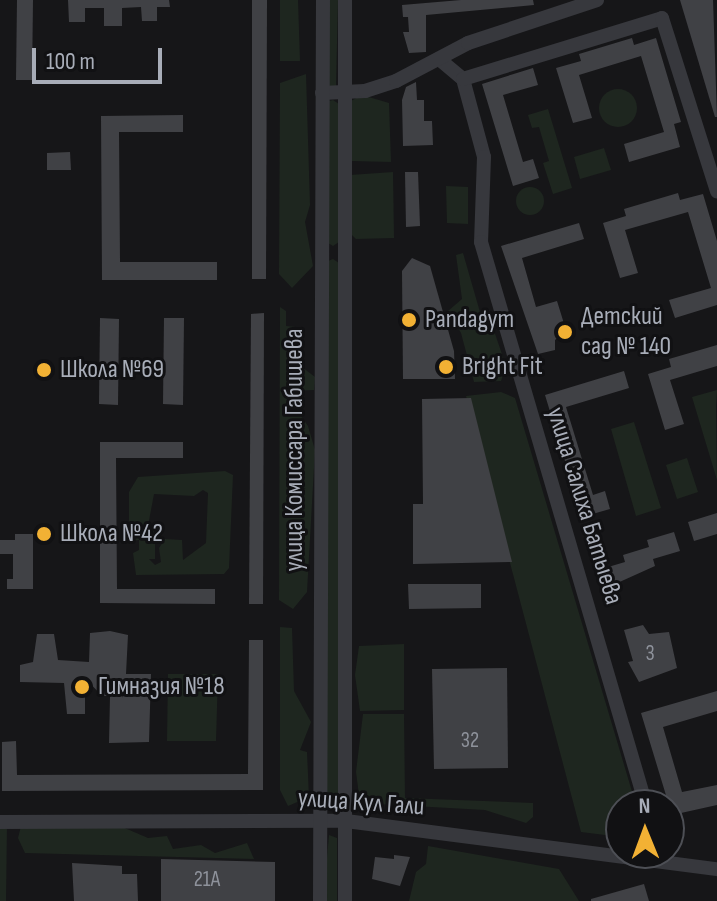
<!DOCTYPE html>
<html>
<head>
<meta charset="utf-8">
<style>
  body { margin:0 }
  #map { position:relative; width:717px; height:901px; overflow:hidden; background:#161618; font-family:"Sofia Sans Condensed",sans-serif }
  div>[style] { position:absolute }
  .green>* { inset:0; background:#1e261f }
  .round { border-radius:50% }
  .building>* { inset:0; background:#404145 }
  .minor>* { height:14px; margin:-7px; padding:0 7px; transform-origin:7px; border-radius:7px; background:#37383d }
  .dots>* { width:22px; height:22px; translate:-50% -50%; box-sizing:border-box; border:4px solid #111113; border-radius:50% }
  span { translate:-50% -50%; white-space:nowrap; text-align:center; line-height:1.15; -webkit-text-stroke:6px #111113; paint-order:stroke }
  .number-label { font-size:22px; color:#8e929b }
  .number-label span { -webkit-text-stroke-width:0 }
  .poi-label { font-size:26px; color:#a8adb8 }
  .left { translate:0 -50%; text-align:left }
  .street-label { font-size:26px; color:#a8adb8 }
  .north { position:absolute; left:605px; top:789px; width:80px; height:80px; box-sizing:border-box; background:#111113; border:2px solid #4d4f55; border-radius:50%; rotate:359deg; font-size:22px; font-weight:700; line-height:32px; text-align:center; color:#a8adb8 }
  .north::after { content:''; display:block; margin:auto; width:28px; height:36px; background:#f2b134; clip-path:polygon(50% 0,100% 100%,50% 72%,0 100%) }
  .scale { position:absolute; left:32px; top:48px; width:130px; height:36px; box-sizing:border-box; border:4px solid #a8adb8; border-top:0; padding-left:10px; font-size:24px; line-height:28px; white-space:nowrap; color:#a8adb8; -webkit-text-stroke:6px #111113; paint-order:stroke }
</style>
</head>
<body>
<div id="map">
  <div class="green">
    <i style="clip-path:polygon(280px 0,298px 0,300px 61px,280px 61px)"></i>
    <i style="clip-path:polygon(326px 0,338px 0,336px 86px,328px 86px)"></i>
    <i style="clip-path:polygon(306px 74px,310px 205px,305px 222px,313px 266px,292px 288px,279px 274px,280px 83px)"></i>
    <i class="round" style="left:599px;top:89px;width:38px;height:38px"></i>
    <i style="clip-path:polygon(362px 95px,389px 103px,391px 162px,352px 161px,349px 102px)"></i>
    <i style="clip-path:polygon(333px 100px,339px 104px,339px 242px,333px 246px,328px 243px,329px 101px)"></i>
    <i style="clip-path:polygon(548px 109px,572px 188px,553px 194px,543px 163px,549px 161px,539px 127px,532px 128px,528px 115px)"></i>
    <i style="clip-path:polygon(604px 148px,611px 170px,580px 179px,574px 157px)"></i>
    <i style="clip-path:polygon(393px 172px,394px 238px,356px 239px,351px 234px,350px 175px)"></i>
    <i style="clip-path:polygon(446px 186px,468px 187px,468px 224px,447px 223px)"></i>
    <i class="round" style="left:516px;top:187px;width:28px;height:28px"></i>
    <i style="clip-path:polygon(463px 253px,480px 312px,489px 316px,506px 366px,501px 381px,474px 382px,461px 333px,448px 311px,462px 299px,456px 255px)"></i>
    <i style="clip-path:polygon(333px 259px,339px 263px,338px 799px,324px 799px,328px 261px)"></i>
    <i style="clip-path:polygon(280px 307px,286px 311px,286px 326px,296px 327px,298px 364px,315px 377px,314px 390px,291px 391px,290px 400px,308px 426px,315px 450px,307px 592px,293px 609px,279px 600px)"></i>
    <i style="clip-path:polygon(717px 390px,716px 407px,717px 480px,692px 397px)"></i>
    <i style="clip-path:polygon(501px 392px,515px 398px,636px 805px,621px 805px,621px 837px,581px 832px,466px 396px)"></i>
    <i style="clip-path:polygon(634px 422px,661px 508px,636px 516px,611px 429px)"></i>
    <i style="clip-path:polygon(687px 458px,698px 492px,677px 499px,666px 465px)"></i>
    <i style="clip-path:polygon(evenodd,225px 471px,233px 475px,229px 568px,224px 574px,136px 575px,133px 553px,139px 550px,139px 540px,129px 541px,129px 492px,138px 477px,225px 471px,203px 490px,208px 493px,206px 543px,183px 560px,182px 540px,165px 539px,159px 548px,161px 562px,155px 565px,149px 559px,155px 559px,155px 527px,148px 526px,154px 494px,194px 496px,203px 490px)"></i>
    <i style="clip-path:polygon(280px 627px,292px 628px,294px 691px,311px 722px,300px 750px,307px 752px,309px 797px,288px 806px,280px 790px)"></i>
    <i style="clip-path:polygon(404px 644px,404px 710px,360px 711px,355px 675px,359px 646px)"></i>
    <i style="clip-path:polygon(168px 674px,218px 674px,216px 741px,167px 741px)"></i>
    <i style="clip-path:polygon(363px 714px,404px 714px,405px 798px,533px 803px,533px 817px,526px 823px,485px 810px,360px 803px,356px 772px)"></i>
    <i style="clip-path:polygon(0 824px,7px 824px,6px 901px,0 901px)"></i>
    <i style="clip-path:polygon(21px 826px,120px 826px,148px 838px,167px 836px,173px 849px,201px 845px,215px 853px,247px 843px,254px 859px,25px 853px,18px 838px)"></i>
    <i style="clip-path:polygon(329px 835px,337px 838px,337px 901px,323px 901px)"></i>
    <i style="clip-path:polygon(428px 846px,559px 869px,579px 901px,409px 901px,416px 872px,426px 864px)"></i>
  </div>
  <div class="building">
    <i style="clip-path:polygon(17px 0,33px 0,32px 80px,16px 80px)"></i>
    <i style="clip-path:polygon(68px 0,169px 0,170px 7px,157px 7px,157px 21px,142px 21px,141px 7px,122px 8px,122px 26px,104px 26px,104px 8px,85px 8px,85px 22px,69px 22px)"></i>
    <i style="clip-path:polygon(252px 0,267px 0,266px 279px,252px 279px)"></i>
    <i style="clip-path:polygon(461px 0,533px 0,534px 5px,426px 15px,426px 52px,409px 53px,403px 32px,409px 32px,408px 17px,403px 17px,402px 5px)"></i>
    <i style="clip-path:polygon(680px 0,713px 0,717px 117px,715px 117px)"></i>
    <i style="clip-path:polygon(632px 38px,634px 45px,656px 38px,681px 122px,674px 124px,680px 147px,629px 162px,624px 144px,664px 132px,641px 56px,579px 75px,592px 118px,573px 123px,556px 68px,581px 61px,579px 54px)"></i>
    <i style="clip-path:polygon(533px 68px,538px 85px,503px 95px,523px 162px,533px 159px,539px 178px,513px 186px,482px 84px)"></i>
    <i style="clip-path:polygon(416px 82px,417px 100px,424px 100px,424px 121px,432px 121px,433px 145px,403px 146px,402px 100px,406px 87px)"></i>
    <i style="clip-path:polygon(183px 115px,183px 132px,119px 132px,120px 262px,217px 262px,217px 280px,102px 280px,101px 116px)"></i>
    <i style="clip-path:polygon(70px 152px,71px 170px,47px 170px,47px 153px)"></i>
    <i style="clip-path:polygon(405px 172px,418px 172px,420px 226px,406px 227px)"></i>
    <i style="clip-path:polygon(678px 193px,680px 200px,703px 194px,717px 241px,717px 305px,675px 318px,669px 300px,711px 288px,688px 212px,625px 230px,638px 273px,620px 278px,603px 223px,626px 216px,624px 209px)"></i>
    <i style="clip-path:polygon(579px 223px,584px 239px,522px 258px,536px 307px,557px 301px,566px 330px,555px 340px,555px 350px,538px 354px,501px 246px)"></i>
    <i style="clip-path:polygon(412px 258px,430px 266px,454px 351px,455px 379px,403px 379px,402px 271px)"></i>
    <i style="clip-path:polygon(264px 313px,263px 604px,249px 604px,251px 314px)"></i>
    <i style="clip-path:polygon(100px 318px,119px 319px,118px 405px,99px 404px)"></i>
    <i style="clip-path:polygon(164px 318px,184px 318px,183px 405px,163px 404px)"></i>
    <i style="clip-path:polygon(717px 345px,717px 366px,670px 380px,684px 424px,665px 430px,648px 374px,671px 367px,669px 359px)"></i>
    <i style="clip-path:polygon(624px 371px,629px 388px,566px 407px,593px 495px,605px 491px,610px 509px,582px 517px,545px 395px)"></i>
    <i style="clip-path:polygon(471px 398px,512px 562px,413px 564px,413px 504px,423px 504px,422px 399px)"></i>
    <i style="clip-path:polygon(100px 442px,183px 442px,183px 458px,116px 458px,117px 589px,215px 589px,215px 604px,100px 603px)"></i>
    <i style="clip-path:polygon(717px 513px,717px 534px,694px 541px,688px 522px)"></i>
    <i style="clip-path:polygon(674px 532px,680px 551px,653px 559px,655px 566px,604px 589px,598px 570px,625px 562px,623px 555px,649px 547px,647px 540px)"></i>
    <i style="clip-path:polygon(15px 534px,33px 534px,33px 589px,7px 589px,7px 579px,13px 579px,13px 554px,0 554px,0 540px,15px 540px)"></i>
    <i style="clip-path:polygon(408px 584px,481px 584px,481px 608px,409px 609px)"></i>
    <i style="clip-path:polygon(643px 625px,649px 634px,669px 632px,677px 668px,639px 682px,628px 662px,633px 661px,624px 630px)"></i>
    <i style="clip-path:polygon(110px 631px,128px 635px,126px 674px,151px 674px,149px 742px,109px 743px,110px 696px,102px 696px,85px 678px,85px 714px,67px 714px,64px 683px,20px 682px,20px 665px,33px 662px,37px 634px,54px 634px,58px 660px,89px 662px,90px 633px)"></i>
    <i style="clip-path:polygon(249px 640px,263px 640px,263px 790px,2px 791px,2px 742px,16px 741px,17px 775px,248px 774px)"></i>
    <i style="clip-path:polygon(507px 668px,508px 768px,434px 769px,432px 669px)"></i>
    <i style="clip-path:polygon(717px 691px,717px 711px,663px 727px,682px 792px,717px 785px,717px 805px,672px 815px,641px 713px)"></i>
    <i style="clip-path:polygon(394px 855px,410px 857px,400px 886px,372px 879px,375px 857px,394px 859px)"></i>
    <i style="clip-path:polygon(161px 859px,275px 862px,275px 901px,161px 901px)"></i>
    <i style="clip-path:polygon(72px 863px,122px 866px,122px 874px,137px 874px,138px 901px,74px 901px)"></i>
    <i style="clip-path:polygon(644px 884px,649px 901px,591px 901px,591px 899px)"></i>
  </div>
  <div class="minor">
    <i style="left:439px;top:59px;width:31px;rotate:40deg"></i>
    <i style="left:463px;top:79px;width:81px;rotate:74.9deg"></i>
    <i style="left:484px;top:157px;width:85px;rotate:92deg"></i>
    <i style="left:481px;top:242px;width:587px;rotate:73.67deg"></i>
    <i style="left:463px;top:79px;width:208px;rotate:-17deg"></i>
    <i style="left:662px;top:18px;width:182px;rotate:72.4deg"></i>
    <i style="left:322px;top:93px;width:43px;rotate:-2.7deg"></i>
    <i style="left:365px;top:91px;width:33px;rotate:-18deg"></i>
    <i style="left:396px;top:81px;width:81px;rotate:-27.8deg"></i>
    <i style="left:468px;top:43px;width:136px;rotate:-18.4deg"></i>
    <i style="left:0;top:822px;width:346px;rotate:-0.2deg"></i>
    <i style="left:346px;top:821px;width:374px;rotate:7.4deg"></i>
    <i style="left:320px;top:901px;width:901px;rotate:-89.81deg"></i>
    <i style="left:345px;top:901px;width:901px;rotate:-90deg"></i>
  </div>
  <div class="dots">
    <i style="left:409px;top:320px;background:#f2b134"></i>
    <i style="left:565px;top:332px;background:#f2b134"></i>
    <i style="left:446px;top:367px;background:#f2b134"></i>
    <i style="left:44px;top:370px;background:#f2b134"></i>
    <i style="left:44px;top:534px;background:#f2b134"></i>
    <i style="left:82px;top:687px;background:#f2b134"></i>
  </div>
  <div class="number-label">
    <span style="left:650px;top:654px">3</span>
    <span style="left:470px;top:741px">32</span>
    <span style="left:207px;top:880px">21А</span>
  </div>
  <div class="poi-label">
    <span class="left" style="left:581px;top:332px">Детский<br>сад № 140</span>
    <span class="left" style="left:425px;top:320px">Pandagym</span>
    <span class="left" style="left:462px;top:367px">Bright Fit</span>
    <span class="left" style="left:60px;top:370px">Школа №69</span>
    <span class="left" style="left:60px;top:534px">Школа №42</span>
    <span class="left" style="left:98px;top:687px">Гимназия №18</span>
  </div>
  <div class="street-label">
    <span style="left:295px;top:450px;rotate:-90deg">улица Комиссара Габишева</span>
    <span style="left:584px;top:506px;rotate:73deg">улица Салиха Батыева</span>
    <span style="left:361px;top:803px;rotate:4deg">улица Кул Гали</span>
  </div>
  <div class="north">N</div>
  <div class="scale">100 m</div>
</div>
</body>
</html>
